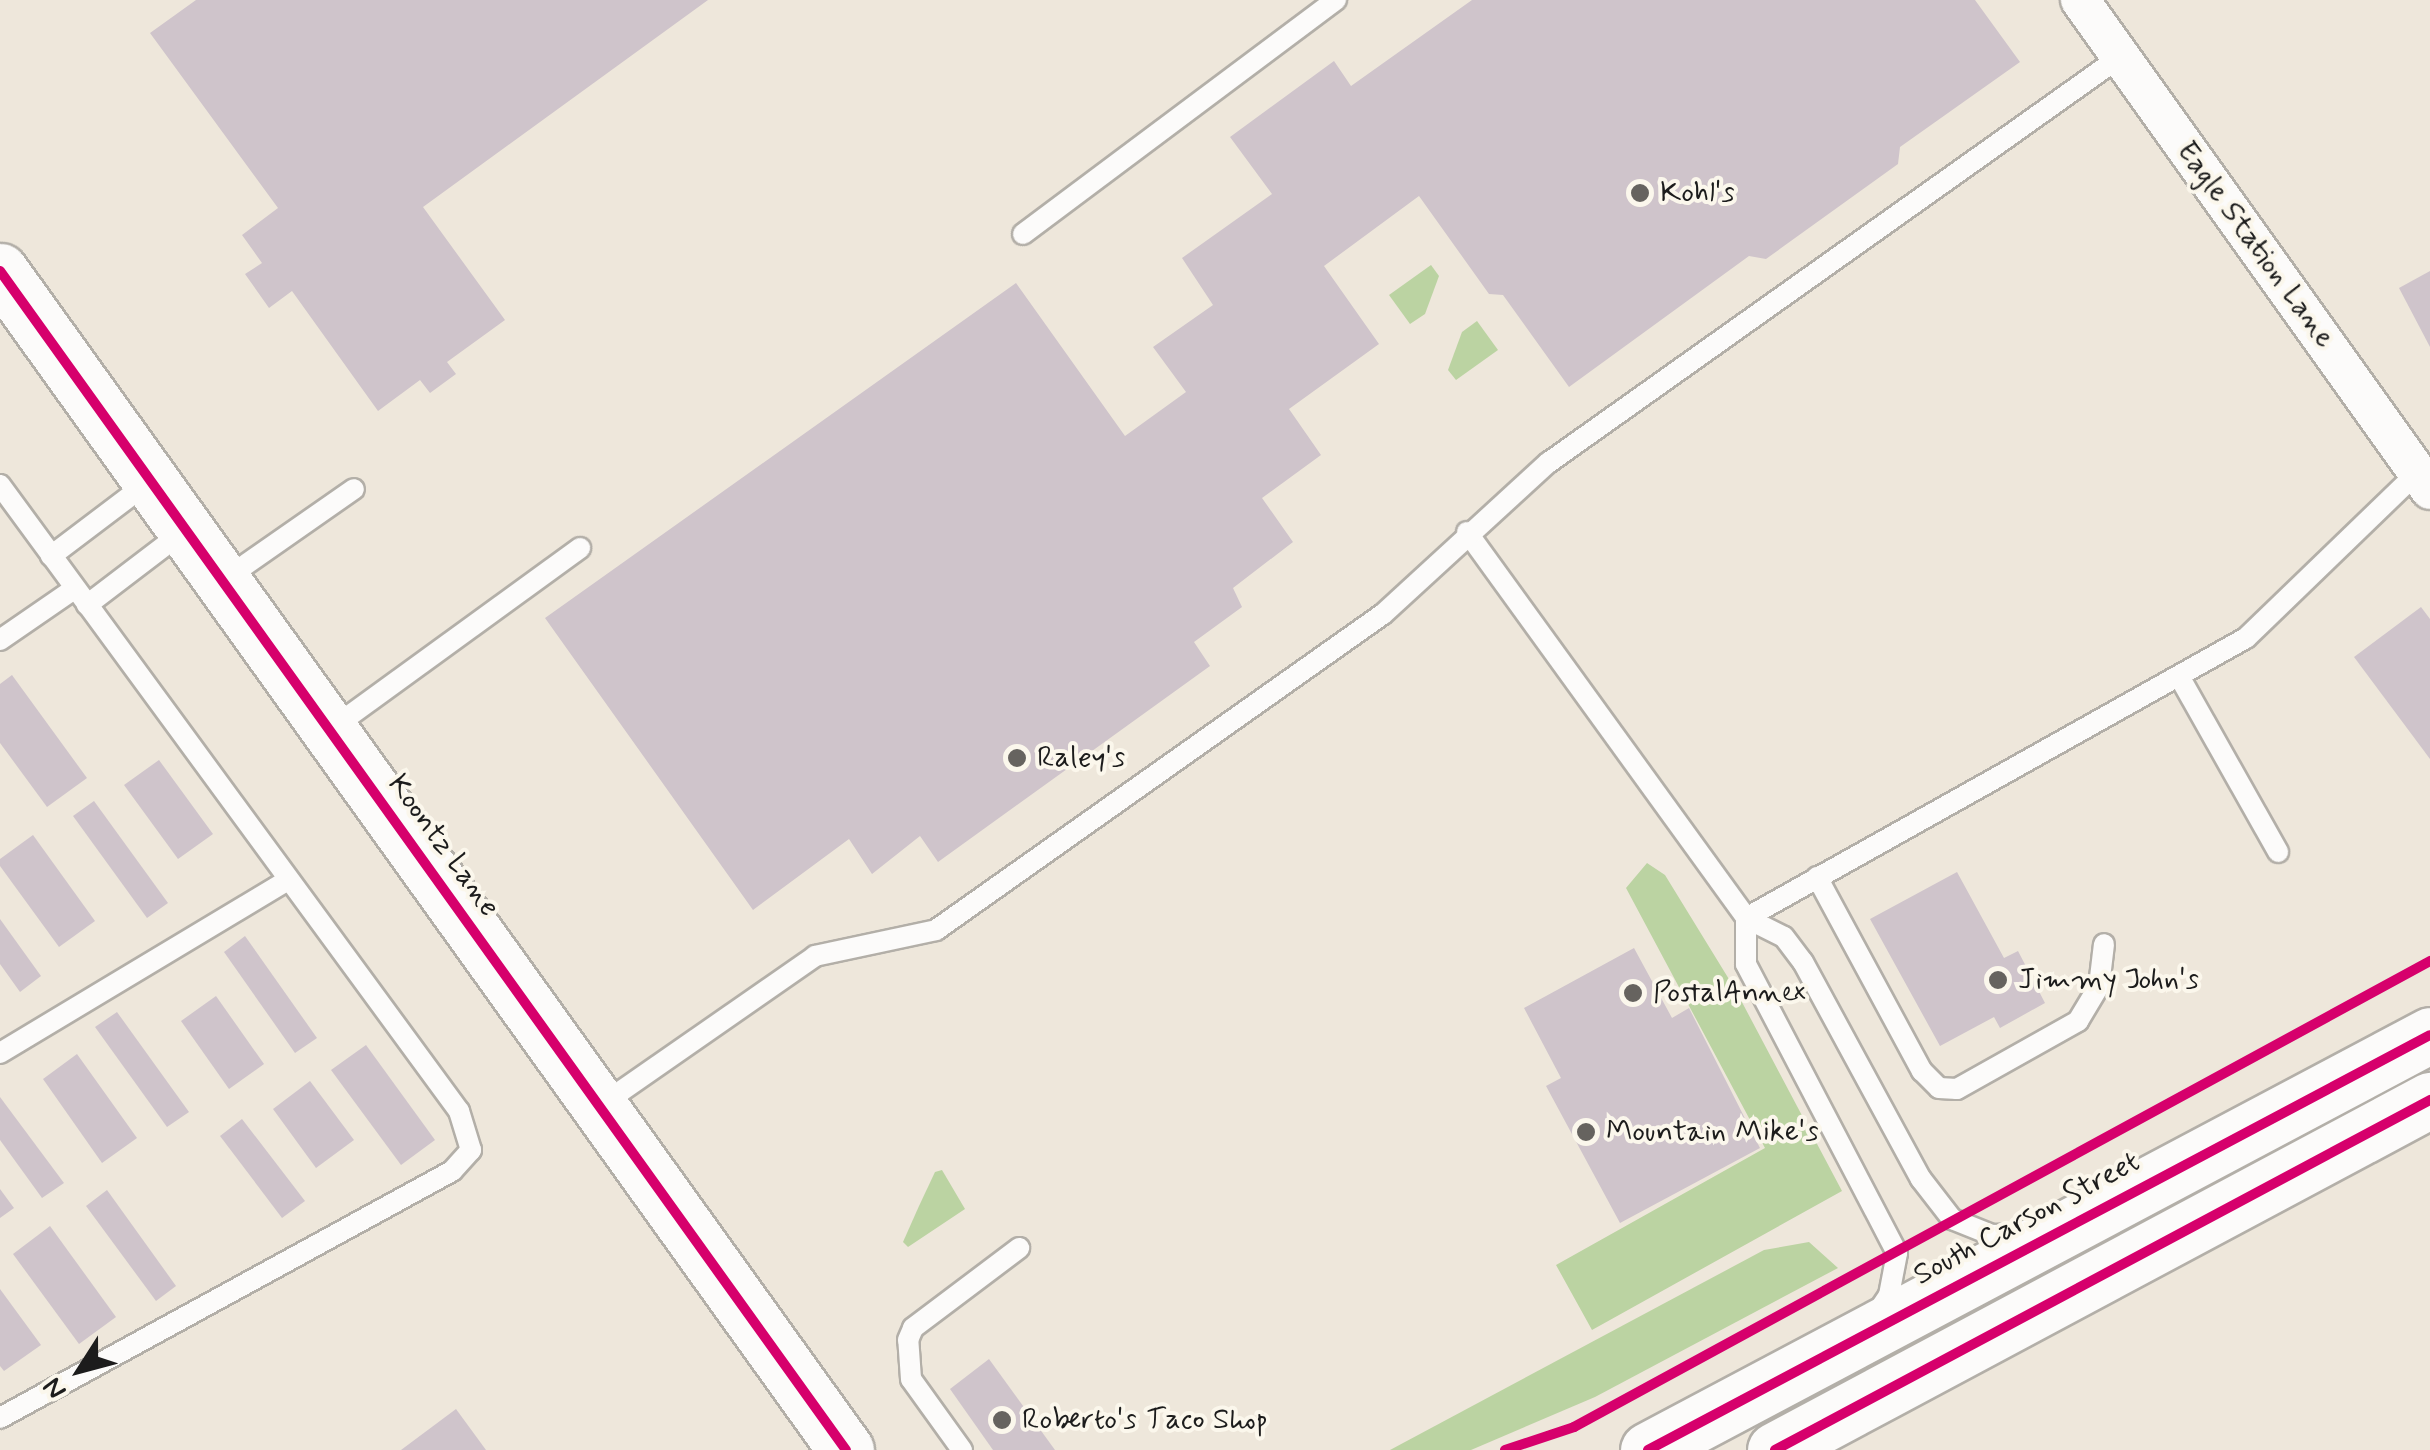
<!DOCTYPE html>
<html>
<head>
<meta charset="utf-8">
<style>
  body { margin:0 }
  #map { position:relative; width:2430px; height:1450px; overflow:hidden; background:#eee7db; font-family:Mynerve,sans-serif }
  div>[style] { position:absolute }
  .green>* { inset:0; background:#bbd3a2 }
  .building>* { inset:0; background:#cfc4cb }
  .roads { filter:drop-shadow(2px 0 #b3afa8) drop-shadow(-2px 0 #b3afa8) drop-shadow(0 2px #b3afa8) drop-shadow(0 -2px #b3afa8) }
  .lane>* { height:20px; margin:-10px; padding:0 10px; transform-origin:10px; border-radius:10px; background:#fcfbfa }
  .street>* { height:38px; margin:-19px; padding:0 19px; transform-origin:19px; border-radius:19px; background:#fcfbfa }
  .secondary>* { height:55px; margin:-27.5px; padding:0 27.5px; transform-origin:27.5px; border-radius:27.5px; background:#fcfbfa }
  .primary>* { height:55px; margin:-27.5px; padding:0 27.5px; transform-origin:27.5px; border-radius:27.5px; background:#fcfbfa }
  .cycleway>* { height:10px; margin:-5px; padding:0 5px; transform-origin:5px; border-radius:5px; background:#d6006c }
  .dots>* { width:28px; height:28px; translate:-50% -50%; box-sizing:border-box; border:5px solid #fbf7ec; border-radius:50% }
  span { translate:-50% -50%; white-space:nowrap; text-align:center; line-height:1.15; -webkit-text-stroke:8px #fbf7ec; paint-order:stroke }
  .poi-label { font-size:30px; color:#1c1c1c }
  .left { translate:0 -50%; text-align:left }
  .street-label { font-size:30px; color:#1c1c1c }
  .north { position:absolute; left:30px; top:1320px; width:100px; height:100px; -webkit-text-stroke:8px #fbf7ec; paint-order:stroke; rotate:234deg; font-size:28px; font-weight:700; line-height:40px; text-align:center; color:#1c1c1c }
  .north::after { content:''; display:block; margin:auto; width:35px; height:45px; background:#1c1c1c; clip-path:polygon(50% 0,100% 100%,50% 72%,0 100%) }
</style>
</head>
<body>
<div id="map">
  <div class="green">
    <i style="clip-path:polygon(1431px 265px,1439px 276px,1425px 314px,1410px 324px,1389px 295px)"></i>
    <i style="clip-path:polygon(1477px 321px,1498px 350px,1456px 380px,1448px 370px,1462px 332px)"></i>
    <i style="clip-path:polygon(1647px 863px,1665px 875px,1735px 989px,1842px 1191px,1592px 1330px,1556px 1265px,1765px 1148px,1626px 888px)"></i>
    <i style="clip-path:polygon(942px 1170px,965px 1209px,908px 1247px,903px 1242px,919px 1206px,935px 1172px)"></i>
    <i style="clip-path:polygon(1809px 1242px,1838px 1268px,1595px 1397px,1471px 1450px,1390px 1450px,1764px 1250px)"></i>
  </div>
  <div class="building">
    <i style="clip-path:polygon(196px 0,708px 0,423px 207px,505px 320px,447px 362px,456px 374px,430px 393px,420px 380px,378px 411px,292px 291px,269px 308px,245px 274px,262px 263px,242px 235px,278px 208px,150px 33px)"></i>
    <i style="clip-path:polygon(1472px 0,1975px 0,2020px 62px,1900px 147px,1898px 164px,1766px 259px,1749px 256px,1569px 387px,1503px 295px,1489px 294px,1419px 196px,1324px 266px,1379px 344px,1289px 409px,1321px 455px,1262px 498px,1293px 542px,1233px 588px,1242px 607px,1194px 642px,1210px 666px,938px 862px,920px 836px,872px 874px,849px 839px,753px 910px,545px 618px,1016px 283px,1125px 436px,1186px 392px,1153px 347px,1213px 305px,1182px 258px,1272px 194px,1230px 137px,1334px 61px,1351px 86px)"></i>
    <i style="clip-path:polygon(2430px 271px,2430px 347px,2399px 288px)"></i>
    <i style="clip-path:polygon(2421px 607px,2430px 619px,2430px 759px,2354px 657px)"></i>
    <i style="clip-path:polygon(12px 675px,87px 778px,47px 807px,0 743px,0 684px)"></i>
    <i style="clip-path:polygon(159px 760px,213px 834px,178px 859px,124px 785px)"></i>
    <i style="clip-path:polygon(94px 801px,168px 903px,147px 918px,73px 816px)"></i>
    <i style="clip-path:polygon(33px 835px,95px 921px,59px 947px,0 866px,0 859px)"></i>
    <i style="clip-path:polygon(1957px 872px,2004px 958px,2018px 951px,2045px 1003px,2000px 1028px,1994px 1017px,1940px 1046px,1870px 919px)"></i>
    <i style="clip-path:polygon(0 919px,41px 976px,20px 992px,0 964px)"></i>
    <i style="clip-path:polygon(245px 936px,317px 1038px,295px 1053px,224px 952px)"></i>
    <i style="clip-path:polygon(1634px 948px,1672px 1018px,1689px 1008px,1760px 1148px,1620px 1223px,1546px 1086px,1561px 1078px,1524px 1008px)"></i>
    <i style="clip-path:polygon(216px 996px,264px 1064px,229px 1089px,181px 1021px)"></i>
    <i style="clip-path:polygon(117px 1012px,189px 1112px,167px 1127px,95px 1027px)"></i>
    <i style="clip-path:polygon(366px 1045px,435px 1140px,401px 1165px,331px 1070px)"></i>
    <i style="clip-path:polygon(77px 1054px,137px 1138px,102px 1163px,43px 1079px)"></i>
    <i style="clip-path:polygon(310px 1081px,354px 1140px,316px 1168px,273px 1109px)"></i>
    <i style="clip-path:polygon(0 1097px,64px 1183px,42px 1198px,0 1140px)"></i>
    <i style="clip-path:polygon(242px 1119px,305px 1201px,282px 1218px,220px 1136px)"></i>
    <i style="clip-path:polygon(0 1189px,14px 1208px,0 1218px)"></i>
    <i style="clip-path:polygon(107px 1190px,176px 1286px,156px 1301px,86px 1206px)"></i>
    <i style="clip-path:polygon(50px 1226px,116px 1317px,79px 1344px,13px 1254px)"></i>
    <i style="clip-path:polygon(0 1289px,41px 1345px,4px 1371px,0 1366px)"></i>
    <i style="clip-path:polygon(989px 1359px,1055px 1450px,993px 1450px,950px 1389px)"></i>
    <i style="clip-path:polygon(456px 1409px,486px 1450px,401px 1450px)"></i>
  </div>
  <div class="roads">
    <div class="lane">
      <i style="left:1023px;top:234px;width:391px;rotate:-36.8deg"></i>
      <i style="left:0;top:485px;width:776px;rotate:53.75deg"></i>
      <i style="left:459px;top:1111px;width:41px;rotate:72.9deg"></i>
      <i style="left:471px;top:1150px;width:28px;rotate:132deg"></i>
      <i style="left:452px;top:1171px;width:515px;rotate:151.35deg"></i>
      <i style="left:1467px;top:532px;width:476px;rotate:54.1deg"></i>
      <i style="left:1746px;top:918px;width:42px;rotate:26.6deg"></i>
      <i style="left:1784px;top:937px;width:31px;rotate:53deg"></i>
      <i style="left:1803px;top:962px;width:247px;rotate:61.5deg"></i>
      <i style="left:1921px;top:1179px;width:51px;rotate:52.2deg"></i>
      <i style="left:1952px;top:1219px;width:43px;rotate:21.8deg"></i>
      <i style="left:1992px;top:1235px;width:25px;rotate:-2deg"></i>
      <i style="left:51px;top:556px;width:123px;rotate:-37.1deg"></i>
      <i style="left:225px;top:579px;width:157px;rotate:-34.9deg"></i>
      <i style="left:87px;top:605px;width:122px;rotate:-37.3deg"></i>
      <i style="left:0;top:640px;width:90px;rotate:-34.6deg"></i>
      <i style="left:2179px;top:676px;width:202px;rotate:60.6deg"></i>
      <i style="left:331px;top:729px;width:308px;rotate:-36deg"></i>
      <i style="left:1817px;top:877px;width:221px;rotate:61.6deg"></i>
      <i style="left:1922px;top:1071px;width:24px;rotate:45deg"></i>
      <i style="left:1939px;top:1088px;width:18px;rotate:3deg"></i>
      <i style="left:1957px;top:1089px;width:139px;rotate:-29.3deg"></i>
      <i style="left:2078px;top:1021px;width:41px;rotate:-59deg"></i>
      <i style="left:2099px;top:986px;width:42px;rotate:-83.2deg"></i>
      <i style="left:0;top:1053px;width:336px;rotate:-31deg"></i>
      <i style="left:601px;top:1105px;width:261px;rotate:-34.8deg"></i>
      <i style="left:815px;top:956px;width:124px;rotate:-12.1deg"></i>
      <i style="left:936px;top:930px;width:547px;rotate:-35.26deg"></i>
      <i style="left:1383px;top:614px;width:224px;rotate:-42.5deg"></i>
      <i style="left:1548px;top:463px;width:701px;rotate:-35.37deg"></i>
      <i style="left:1877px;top:1313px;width:22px;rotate:-56deg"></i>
      <i style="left:1889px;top:1295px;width:43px;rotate:-79.2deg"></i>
      <i style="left:1897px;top:1253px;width:326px;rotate:-117.6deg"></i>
      <i style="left:1746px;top:964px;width:46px;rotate:-90deg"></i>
      <i style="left:1746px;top:918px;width:573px;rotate:-29.25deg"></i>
      <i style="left:2246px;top:638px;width:245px;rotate:-44deg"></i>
      <i style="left:962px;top:1450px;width:87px;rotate:-125.7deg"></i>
      <i style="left:911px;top:1379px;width:39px;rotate:-94deg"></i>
      <i style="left:908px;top:1340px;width:13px;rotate:-67deg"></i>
      <i style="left:913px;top:1328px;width:133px;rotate:-37deg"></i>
    </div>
    <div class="street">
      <i style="left:2080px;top:0;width:602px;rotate:54.46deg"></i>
    </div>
    <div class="secondary">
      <i style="left:0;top:271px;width:1451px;rotate:54.34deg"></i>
    </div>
    <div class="primary">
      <i style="left:1648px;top:1450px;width:885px;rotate:-27.95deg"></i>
      <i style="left:1775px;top:1450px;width:743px;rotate:-28.12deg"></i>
    </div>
  </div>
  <div class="cycleway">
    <i style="left:0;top:271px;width:1451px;rotate:54.34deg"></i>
    <i style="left:1505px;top:1450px;width:73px;rotate:-18.4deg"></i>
    <i style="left:1574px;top:1427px;width:975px;rotate:-28.56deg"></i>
    <i style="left:1648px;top:1450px;width:885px;rotate:-27.95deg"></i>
    <i style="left:1775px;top:1450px;width:743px;rotate:-28.12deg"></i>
  </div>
  <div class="dots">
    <i style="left:1640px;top:193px;background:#66635f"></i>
    <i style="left:1017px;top:758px;background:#66635f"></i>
    <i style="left:1998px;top:980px;background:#66635f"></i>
    <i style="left:1633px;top:993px;background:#66635f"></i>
    <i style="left:1586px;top:1132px;background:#66635f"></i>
    <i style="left:1002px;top:1420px;background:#66635f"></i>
  </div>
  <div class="poi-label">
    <span class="left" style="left:1660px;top:193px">Kohl's</span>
    <span class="left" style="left:1037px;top:758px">Raley's</span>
    <span class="left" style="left:2018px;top:980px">Jimmy John's</span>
    <span class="left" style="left:1653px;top:993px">PostalAnnex</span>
    <span class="left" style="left:1606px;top:1132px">Mountain Mike's</span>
    <span class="left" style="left:1022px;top:1420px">Roberto's Taco Shop</span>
  </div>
  <div class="street-label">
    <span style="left:2255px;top:245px;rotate:54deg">Eagle Station Lane</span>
    <span style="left:443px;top:846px;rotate:54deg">Koontz Lane</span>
    <span style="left:2027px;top:1219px;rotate:-28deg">South Carson Street</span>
  </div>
  <div class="north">N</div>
</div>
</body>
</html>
